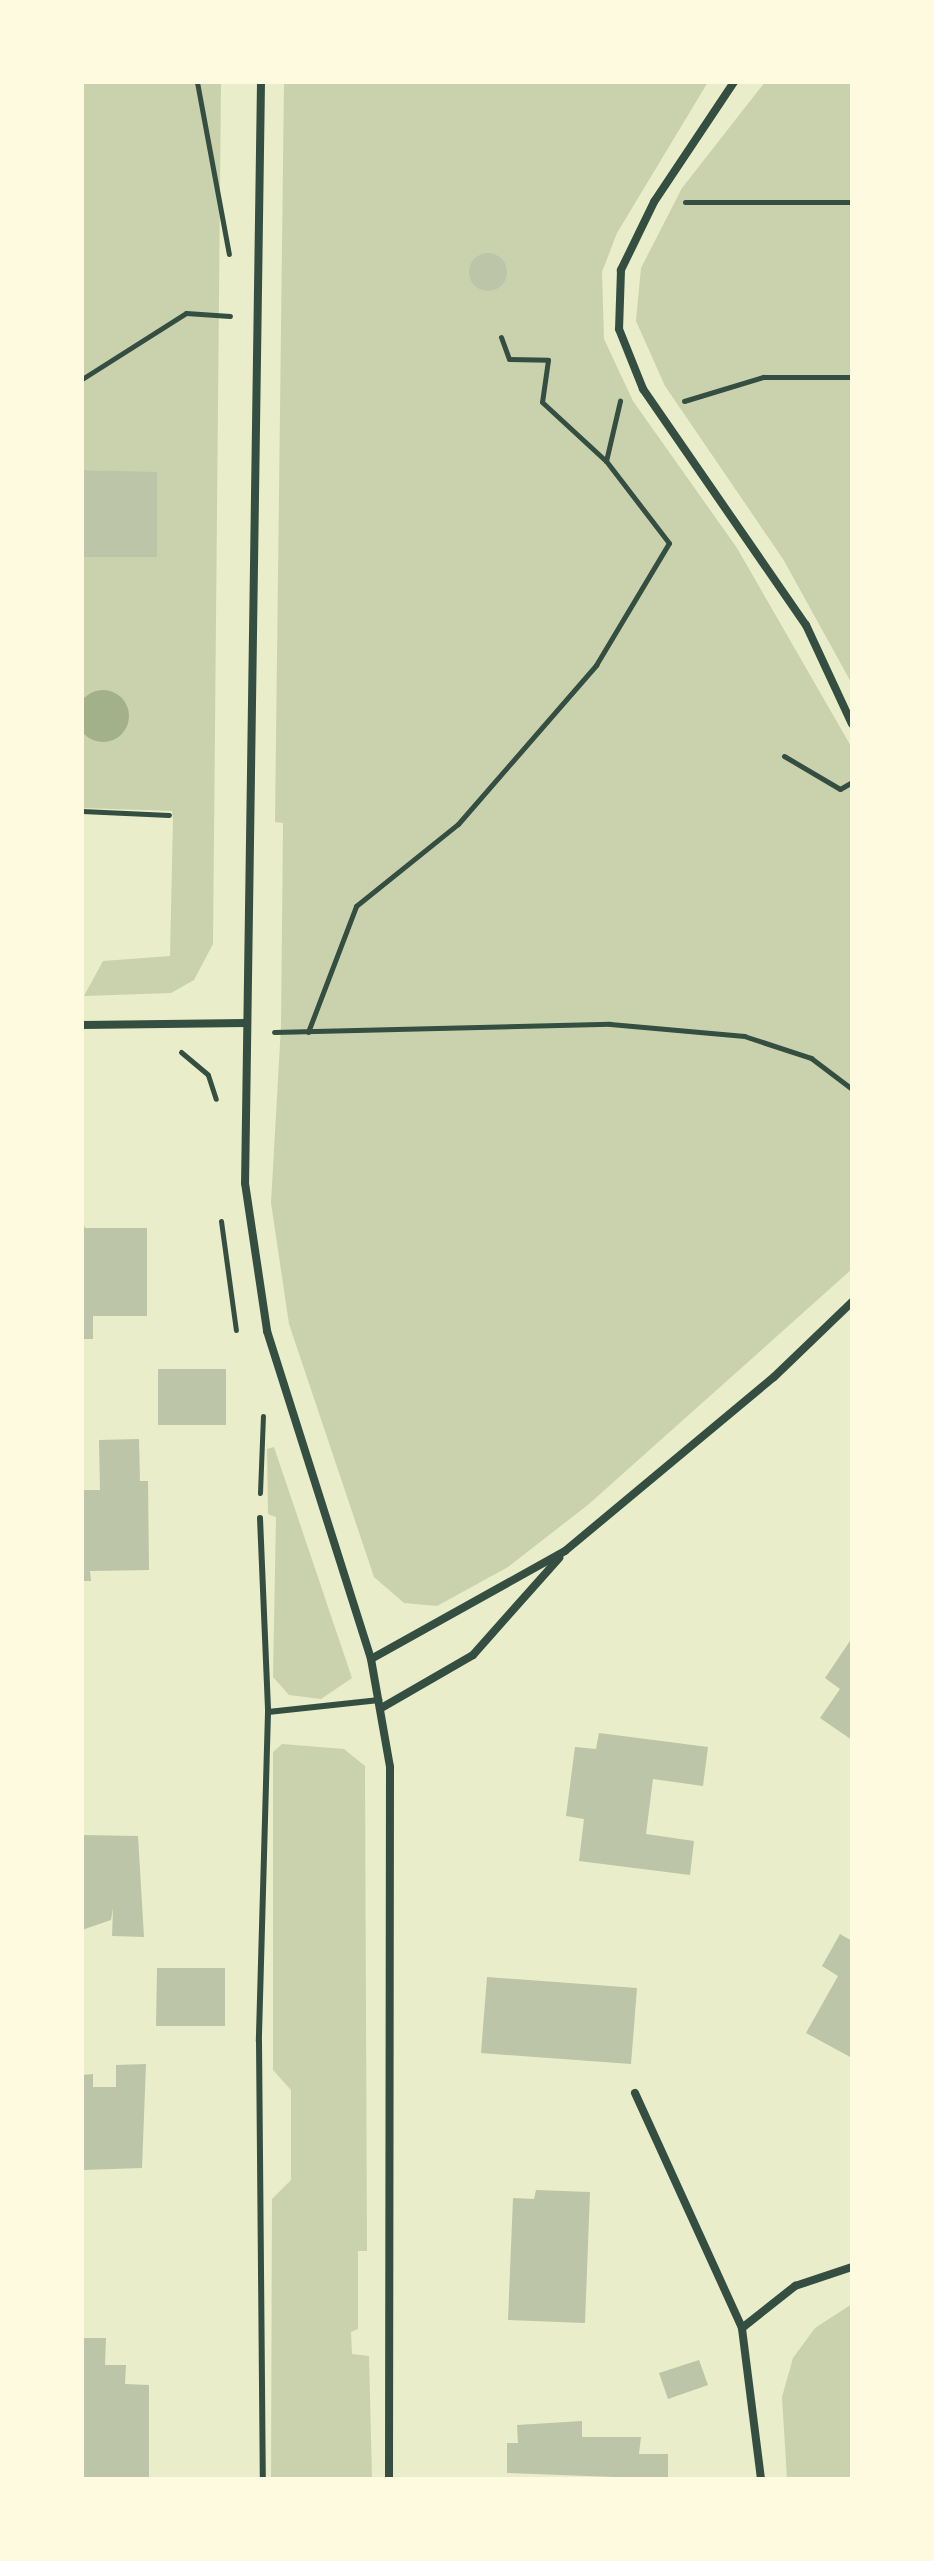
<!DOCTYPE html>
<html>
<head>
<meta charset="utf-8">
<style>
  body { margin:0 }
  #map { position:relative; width:934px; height:2561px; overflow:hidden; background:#e9edc9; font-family:Rubik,sans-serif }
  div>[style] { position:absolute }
  .green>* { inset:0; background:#cad2ad }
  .water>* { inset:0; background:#a3b18a }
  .round { border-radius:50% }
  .building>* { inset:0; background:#bcc5a7 }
  .path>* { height:5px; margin:-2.5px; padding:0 2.5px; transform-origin:2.5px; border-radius:2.5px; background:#344e41 }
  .service>* { height:6px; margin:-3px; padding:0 3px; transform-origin:3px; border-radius:3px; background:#344e41 }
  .minor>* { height:8px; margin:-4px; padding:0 4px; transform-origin:4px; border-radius:4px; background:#344e41 }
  span { translate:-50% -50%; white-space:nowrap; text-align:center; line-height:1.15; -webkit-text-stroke:8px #fefae0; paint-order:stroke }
  .frame { position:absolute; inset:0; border:84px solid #fefae0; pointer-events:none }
</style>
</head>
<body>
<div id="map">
  <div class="green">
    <i style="clip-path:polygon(82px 82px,221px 82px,213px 944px,194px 980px,171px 993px,84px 996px,103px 961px,170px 956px,173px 819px,172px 811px,82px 808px,82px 557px,156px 557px,157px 473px,82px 470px)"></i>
    <i style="clip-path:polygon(284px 82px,708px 82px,617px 233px,602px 272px,604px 339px,633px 401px,737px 548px,852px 748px,852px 1269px,589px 1504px,508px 1567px,437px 1606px,404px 1603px,374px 1577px,289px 1324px,271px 1203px,281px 1026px,283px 823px,275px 822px)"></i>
    <i style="clip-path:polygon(765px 82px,852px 82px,852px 684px,783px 559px,665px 386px,636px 321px,641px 268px,682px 188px)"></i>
    <i style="clip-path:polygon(274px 1447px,352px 1678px,321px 1699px,289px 1695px,273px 1677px,276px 1517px,268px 1514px,267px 1449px)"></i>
    <i style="clip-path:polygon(282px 1744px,344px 1749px,365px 1766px,367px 2251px,358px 2251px,358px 2329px,351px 2332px,352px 2354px,369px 2356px,372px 2479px,271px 2479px,272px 2199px,291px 2180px,291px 2090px,273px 2070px,273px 1752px)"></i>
    <i style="clip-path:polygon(852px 2304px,852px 2479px,787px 2479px,782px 2397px,793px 2358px,815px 2328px)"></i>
  </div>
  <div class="water">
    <i class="round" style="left:77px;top:690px;width:52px;height:52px"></i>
  </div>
  <div class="building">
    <i class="round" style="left:469px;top:253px;width:38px;height:38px"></i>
    <i style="clip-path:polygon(82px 470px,157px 472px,157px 557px,82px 557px)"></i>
    <i style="clip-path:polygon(82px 1219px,85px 1228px,147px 1228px,147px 1316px,93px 1316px,93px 1339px,82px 1339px)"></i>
    <i style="clip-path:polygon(158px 1369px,226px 1369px,226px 1425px,158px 1425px)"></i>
    <i style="clip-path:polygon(139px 1439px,140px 1481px,148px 1481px,149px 1570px,90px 1571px,91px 1581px,82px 1581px,82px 1490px,100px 1490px,99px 1440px)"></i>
    <i style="clip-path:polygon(852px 1638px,852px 1740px,820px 1718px,840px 1689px,825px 1678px)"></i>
    <i style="clip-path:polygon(599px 1733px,708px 1747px,703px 1786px,653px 1779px,646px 1834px,694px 1841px,690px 1875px,579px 1861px,584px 1819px,566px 1816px,575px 1747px,596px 1749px)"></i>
    <i style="clip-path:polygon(82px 1835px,138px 1836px,144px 1937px,112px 1936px,113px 1908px,111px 1920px,82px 1930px)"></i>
    <i style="clip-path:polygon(840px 1934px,852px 1941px,852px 2058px,806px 2033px,838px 1976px,822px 1966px)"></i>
    <i style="clip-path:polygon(157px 1968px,225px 1968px,225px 2026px,156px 2026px)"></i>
    <i style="clip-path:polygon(487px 1977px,637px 1988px,631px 2064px,481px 2053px)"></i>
    <i style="clip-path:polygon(146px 2064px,142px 2168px,82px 2170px,82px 2075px,93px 2074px,93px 2087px,116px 2087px,116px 2065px)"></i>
    <i style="clip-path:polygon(536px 2190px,590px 2192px,585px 2323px,508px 2320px,513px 2198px,534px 2199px)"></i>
    <i style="clip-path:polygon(82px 2338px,106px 2338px,105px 2365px,126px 2365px,125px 2384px,149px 2385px,149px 2479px,82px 2479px)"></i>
    <i style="clip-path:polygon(699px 2360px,708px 2385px,668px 2399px,659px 2373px)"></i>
    <i style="clip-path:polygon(582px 2421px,582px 2437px,641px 2437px,639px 2454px,668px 2454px,668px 2479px,507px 2473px,507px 2443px,518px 2443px,517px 2425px)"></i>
  </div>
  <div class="path">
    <i style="left:197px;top:82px;width:175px;rotate:79.5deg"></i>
    <i style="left:685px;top:202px;width:167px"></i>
    <i style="left:501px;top:337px;width:23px;rotate:70deg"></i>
    <i style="left:509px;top:359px;width:39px;rotate:1deg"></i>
    <i style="left:548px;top:360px;width:42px;rotate:98.1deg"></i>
    <i style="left:542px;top:402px;width:87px;rotate:42.7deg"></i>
    <i style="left:82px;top:379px;width:123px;rotate:-32.4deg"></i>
    <i style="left:186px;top:313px;width:44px;rotate:3.9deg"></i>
    <i style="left:684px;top:401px;width:83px;rotate:-16.9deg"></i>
    <i style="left:763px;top:377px;width:89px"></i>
    <i style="left:784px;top:756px;width:65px;rotate:30.5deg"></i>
    <i style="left:840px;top:789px;width:14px;rotate:-30deg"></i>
    <i style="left:82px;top:811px;width:87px;rotate:2.6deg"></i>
    <i style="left:274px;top:1032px;width:336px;rotate:-1.4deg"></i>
    <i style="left:610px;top:1024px;width:135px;rotate:5.1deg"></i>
    <i style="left:744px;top:1036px;width:71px;rotate:18.2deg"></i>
    <i style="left:811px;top:1058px;width:51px;rotate:37.1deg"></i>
    <i style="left:308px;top:1032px;width:135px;rotate:-69.1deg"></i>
    <i style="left:356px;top:906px;width:131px;rotate:-38.8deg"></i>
    <i style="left:458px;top:824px;width:211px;rotate:-49deg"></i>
    <i style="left:596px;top:665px;width:142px;rotate:-59.1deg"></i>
    <i style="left:669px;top:543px;width:103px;rotate:-127.5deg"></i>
    <i style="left:606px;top:461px;width:62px;rotate:-76.9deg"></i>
    <i style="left:181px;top:1052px;width:35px;rotate:40deg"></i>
    <i style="left:208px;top:1075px;width:25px;rotate:72deg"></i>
    <i style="left:221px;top:1221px;width:110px;rotate:82.2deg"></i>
    <i style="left:260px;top:1493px;width:77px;rotate:-87.8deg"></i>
  </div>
  <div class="service">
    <i style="left:260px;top:1518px;width:194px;rotate:87.6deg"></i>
    <i style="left:268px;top:1712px;width:329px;rotate:91.6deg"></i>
    <i style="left:259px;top:2041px;width:438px;rotate:89.5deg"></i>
    <i style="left:268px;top:1712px;width:112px;rotate:-6.2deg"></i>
  </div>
  <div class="minor">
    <i style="left:261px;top:82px;width:1101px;rotate:90.83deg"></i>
    <i style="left:245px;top:1183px;width:150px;rotate:81.5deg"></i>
    <i style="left:267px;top:1331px;width:344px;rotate:72.4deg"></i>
    <i style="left:371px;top:1659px;width:110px;rotate:80deg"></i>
    <i style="left:390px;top:1767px;width:712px;rotate:90.08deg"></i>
    <i style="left:734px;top:82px;width:144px;rotate:123.7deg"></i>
    <i style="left:654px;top:202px;width:76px;rotate:115.9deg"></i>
    <i style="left:621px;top:270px;width:59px;rotate:91.9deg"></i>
    <i style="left:619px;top:329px;width:65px;rotate:68.2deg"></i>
    <i style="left:643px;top:389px;width:287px;rotate:55.4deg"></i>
    <i style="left:806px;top:625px;width:109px;rotate:65.1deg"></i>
    <i style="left:82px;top:1025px;width:164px;rotate:-0.7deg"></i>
    <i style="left:371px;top:1659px;width:222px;rotate:-29.1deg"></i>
    <i style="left:565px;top:1551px;width:272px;rotate:-39.8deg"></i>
    <i style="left:774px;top:1377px;width:108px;rotate:-43.9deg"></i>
    <i style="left:383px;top:1707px;width:104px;rotate:-30deg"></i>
    <i style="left:473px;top:1655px;width:130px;rotate:-48.4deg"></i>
    <i style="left:635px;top:2093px;width:258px;rotate:65.5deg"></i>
    <i style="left:761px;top:2479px;width:152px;rotate:-97.2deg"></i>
    <i style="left:742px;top:2328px;width:68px;rotate:-38.4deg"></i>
    <i style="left:795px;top:2286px;width:60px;rotate:-18.4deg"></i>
  </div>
  <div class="frame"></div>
</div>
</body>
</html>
